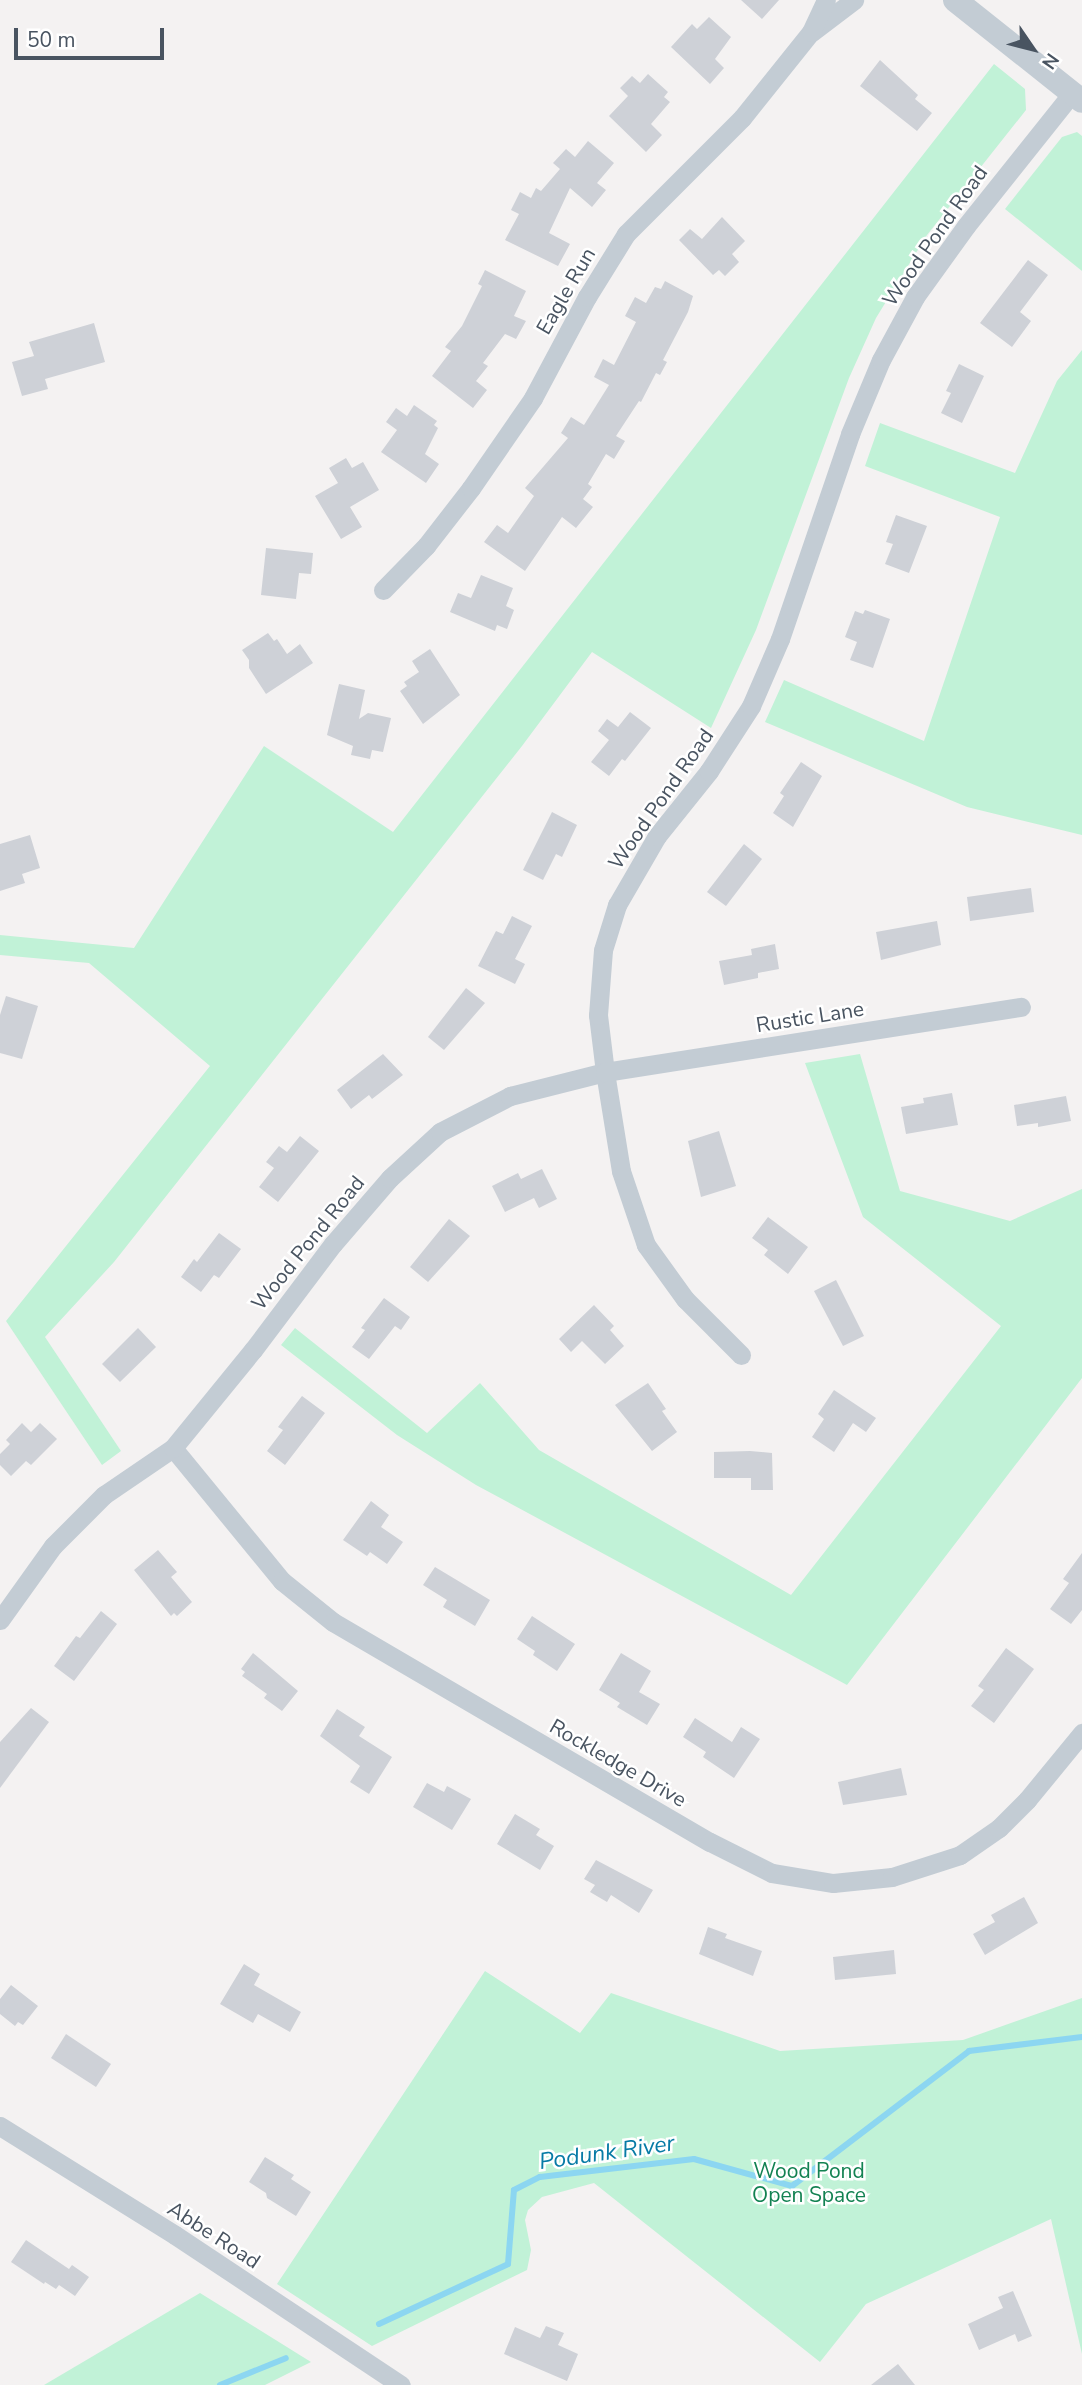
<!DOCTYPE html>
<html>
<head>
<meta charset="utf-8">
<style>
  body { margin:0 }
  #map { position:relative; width:1082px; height:2385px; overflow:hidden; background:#f4f2f2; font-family:"Nunito Sans",sans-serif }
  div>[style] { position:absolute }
  .green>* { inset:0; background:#c1f2d7 }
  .stream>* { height:6px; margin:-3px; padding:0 3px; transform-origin:3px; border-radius:3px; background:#8cd6f1 }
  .building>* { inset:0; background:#ced1d7 }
  .minor>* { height:19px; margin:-9.5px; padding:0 9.5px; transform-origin:9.5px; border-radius:9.5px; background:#c3ccd4 }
  .tertiary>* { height:24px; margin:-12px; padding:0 12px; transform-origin:12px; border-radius:12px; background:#c3ccd4 }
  span { translate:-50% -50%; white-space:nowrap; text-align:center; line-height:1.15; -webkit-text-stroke:5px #fff; paint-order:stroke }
  .street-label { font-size:21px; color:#495461 }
  .park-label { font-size:21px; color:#138252 }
  .water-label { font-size:23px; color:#077ba6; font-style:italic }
  .north { position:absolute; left:998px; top:14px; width:70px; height:70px; -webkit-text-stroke:5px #fff; paint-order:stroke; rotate:125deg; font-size:19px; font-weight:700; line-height:28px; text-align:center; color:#495461 }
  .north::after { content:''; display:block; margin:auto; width:24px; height:32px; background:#495461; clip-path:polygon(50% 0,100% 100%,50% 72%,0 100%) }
  .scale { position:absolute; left:14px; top:28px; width:150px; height:32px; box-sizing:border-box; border:4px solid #495461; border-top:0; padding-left:9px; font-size:21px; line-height:24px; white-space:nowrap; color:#495461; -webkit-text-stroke:5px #fff; paint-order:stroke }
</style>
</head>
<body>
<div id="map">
  <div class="green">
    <i style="clip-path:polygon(994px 64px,1025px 89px,1026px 110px,927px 235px,876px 318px,849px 378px,756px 630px,711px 728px,592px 652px,522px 746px,114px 1262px,45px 1337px,121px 1451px,102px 1465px,6px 1321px,210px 1066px,89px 963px,0 955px,0 935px,134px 948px,264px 746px,393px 832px)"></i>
    <i style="clip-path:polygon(1077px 132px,1082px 136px,1082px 271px,1005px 209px,1062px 137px)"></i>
    <i style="clip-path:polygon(1082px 350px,1082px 835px,967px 807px,765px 722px,784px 680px,924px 741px,1000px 517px,865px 466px,880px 423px,1015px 473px,1057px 381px)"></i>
    <i style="clip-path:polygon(860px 1054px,900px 1191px,1010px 1221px,1082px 1189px,1082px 1378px,847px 1685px,476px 1485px,397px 1435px,281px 1345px,295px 1328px,427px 1433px,480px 1383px,539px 1450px,791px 1595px,1001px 1326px,863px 1217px,805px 1063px)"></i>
    <i style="clip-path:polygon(485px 1971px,580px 2033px,611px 1993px,780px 2051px,963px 2040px,1082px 1998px,1082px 2354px,1051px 2219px,866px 2304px,820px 2362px,594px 2183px,542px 2197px,528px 2210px,525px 2220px,531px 2250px,527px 2270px,372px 2346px,277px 2284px)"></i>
    <i style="clip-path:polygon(200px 2293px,311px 2362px,265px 2385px,44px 2385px)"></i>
  </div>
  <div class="stream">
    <i style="left:379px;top:2324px;width:142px;rotate:-24.9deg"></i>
    <i style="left:508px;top:2264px;width:74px;rotate:-85.4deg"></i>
    <i style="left:514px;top:2190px;width:29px;rotate:-27deg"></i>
    <i style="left:540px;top:2177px;width:155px;rotate:-6.7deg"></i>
    <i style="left:694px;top:2159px;width:102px;rotate:15.4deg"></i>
    <i style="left:792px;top:2186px;width:223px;rotate:-37.3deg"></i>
    <i style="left:969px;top:2051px;width:114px;rotate:-7.1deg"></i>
    <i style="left:220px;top:2385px;width:71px;rotate:-22.2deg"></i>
  </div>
  <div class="building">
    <i style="clip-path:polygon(741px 0,779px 0,762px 19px)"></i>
    <i style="clip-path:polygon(709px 17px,731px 37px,715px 59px,724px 68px,710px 84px,671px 47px,692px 24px,697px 29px)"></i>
    <i style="clip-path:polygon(880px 60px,918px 95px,915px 99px,932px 113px,917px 131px,860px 86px)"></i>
    <i style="clip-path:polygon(648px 74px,668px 92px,664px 97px,670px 102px,651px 124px,662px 135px,646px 152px,609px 116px,628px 96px,620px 88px,632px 76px,640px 83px)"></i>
    <i style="clip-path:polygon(588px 141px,614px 163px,597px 183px,606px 190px,592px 207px,570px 188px,549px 233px,570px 244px,558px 266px,505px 240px,519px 214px,511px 210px,520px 192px,531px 198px,536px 188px,541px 191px,560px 169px,553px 163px,566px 149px,575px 157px)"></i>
    <i style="clip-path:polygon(722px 217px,745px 241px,732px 254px,739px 262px,725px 276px,719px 270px,713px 275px,679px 240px,690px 229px,702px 239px)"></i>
    <i style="clip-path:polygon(1028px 260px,1048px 275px,1020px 312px,1031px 321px,1012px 347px,980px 323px)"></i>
    <i style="clip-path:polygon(485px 270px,526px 291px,514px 316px,526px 321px,516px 339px,505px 334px,483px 363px,488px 366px,476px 381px,487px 390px,473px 408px,432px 376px,451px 351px,445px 347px,462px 326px,482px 286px,478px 284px)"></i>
    <i style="clip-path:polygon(665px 281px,693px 296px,688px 312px,663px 360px,667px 362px,660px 375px,656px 373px,641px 402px,639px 401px,616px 436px,625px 441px,614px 459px,606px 454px,588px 484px,592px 487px,583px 499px,593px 507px,576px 528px,562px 517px,525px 571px,484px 542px,497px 525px,508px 533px,534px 496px,525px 488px,568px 438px,561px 433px,571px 417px,584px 425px,609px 385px,594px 377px,603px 359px,614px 365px,636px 322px,625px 316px,635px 297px,646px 303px,655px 287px,661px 289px)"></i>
    <i style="clip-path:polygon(94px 323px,105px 362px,45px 379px,48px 389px,22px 396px,12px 362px,34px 356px,29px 342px)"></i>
    <i style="clip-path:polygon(959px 364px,984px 376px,962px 423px,941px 413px,951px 393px,946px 391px)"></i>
    <i style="clip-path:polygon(414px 405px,437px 421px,434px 425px,438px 428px,425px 454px,439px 464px,426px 483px,381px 452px,397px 430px,386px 422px,396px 408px,407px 416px)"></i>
    <i style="clip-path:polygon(346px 458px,352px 468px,363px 462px,379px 490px,350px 507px,362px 527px,341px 539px,315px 496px,338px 483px,329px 468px)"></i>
    <i style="clip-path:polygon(896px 515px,927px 526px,909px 573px,885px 564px,893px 544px,886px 542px)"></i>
    <i style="clip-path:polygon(266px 548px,313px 553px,311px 574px,299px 573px,296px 599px,261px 595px)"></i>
    <i style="clip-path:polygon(481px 575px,513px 588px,506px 606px,514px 610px,507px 629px,497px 625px,495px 631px,450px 612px,458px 593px,471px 598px)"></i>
    <i style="clip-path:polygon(865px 610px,890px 619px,873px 668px,850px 660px,857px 642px,845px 637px,855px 611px,863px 614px)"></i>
    <i style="clip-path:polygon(268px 633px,274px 641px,277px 639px,287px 654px,300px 644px,313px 663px,266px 694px,249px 668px,249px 660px,242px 650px)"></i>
    <i style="clip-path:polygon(430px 649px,460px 695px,423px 724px,400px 691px,407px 686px,404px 682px,419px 672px,412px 661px)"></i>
    <i style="clip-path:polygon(339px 684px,365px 690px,359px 719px,368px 713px,391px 718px,383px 752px,372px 750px,370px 759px,351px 755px,353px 746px,327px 735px)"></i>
    <i style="clip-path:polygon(630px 712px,651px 728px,625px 761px,622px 759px,609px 776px,591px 762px,609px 740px,598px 731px,607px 719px,618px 727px)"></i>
    <i style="clip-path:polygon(801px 762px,822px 776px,793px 827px,773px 813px,784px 796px,780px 793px)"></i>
    <i style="clip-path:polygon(552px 812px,577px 825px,562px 857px,556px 854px,543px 880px,523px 870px)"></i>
    <i style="clip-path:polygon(30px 835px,40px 868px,22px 874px,25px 883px,0 891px,0 844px)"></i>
    <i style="clip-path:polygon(744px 844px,762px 859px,726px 906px,707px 892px)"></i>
    <i style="clip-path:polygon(1031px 888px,1034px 912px,970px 921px,967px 897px)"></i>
    <i style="clip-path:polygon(512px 916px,532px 926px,515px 959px,525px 964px,515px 984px,478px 966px,496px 931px,503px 934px)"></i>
    <i style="clip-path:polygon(937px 921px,941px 945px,881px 960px,876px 932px)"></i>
    <i style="clip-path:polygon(775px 944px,779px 969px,758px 973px,758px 978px,724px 985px,719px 961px,752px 955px,751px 949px)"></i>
    <i style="clip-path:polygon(466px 988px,485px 1003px,444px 1050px,428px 1037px)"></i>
    <i style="clip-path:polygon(6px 996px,38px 1006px,22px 1059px,0 1053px,0 1015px)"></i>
    <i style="clip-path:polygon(383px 1054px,403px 1075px,372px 1099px,369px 1095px,351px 1109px,337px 1090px)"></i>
    <i style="clip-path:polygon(952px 1093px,958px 1125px,906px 1134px,901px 1107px,924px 1103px,923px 1098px)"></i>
    <i style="clip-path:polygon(1066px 1096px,1071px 1121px,1038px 1127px,1038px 1123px,1017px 1126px,1014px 1105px)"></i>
    <i style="clip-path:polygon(719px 1131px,736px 1186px,701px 1197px,688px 1141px)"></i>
    <i style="clip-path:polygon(300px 1136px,319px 1151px,278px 1202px,259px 1187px,274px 1168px,266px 1162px,279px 1146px,287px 1152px)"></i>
    <i style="clip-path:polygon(542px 1169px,557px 1199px,539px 1208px,534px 1198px,505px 1212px,492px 1186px,518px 1173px,521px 1179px)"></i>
    <i style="clip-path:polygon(768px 1217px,808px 1247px,788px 1274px,764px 1255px,768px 1250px,752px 1238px)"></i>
    <i style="clip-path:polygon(449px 1219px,470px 1236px,428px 1282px,410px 1267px)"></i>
    <i style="clip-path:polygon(219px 1233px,241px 1249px,219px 1278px,214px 1275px,201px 1292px,181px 1277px,194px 1259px,197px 1262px)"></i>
    <i style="clip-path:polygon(836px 1280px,864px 1336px,843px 1346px,814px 1291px)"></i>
    <i style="clip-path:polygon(384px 1298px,410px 1317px,401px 1330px,395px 1326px,369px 1359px,352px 1347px,365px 1330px,361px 1328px)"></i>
    <i style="clip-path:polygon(594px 1305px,614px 1326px,610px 1330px,624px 1346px,605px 1364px,582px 1341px,571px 1352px,559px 1339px)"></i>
    <i style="clip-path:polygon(138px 1328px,156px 1347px,120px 1382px,102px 1364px)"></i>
    <i style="clip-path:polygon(648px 1383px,666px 1409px,662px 1411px,677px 1432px,652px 1451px,615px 1405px)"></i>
    <i style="clip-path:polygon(834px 1390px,876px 1418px,866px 1432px,853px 1423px,834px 1452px,812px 1437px,824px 1419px,818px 1414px)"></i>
    <i style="clip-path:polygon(302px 1396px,325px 1413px,285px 1465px,267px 1451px,283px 1430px,278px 1427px)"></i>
    <i style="clip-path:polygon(22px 1423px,31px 1432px,40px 1423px,57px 1439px,31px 1465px,26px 1461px,11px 1476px,0 1465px,0 1454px,10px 1444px,6px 1440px)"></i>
    <i style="clip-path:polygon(750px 1451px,772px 1453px,773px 1490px,751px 1490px,751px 1478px,714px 1478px,714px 1452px)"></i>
    <i style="clip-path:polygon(371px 1501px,389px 1515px,381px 1527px,403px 1542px,387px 1564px,370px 1552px,367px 1556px,343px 1540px)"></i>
    <i style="clip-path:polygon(158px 1550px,177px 1572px,171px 1577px,192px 1602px,177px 1616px,174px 1613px,171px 1616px,134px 1570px)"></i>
    <i style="clip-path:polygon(1082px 1553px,1082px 1610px,1071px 1624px,1050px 1609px,1069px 1583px,1063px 1579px)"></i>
    <i style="clip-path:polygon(435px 1567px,490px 1600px,475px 1626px,443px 1607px,447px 1600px,423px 1585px)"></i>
    <i style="clip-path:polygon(101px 1611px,117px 1624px,74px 1681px,54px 1666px,76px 1636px,80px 1638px)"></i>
    <i style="clip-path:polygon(532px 1616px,575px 1644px,557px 1671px,533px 1655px,535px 1651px,517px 1639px)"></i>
    <i style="clip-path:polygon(1006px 1648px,1034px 1669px,994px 1723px,971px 1706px,984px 1690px,978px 1686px)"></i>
    <i style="clip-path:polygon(253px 1653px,298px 1691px,282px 1711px,264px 1698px,267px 1694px,242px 1676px,245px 1672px,241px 1669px)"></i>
    <i style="clip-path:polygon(621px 1653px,651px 1671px,639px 1692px,660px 1704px,647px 1725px,617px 1707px,620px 1703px,599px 1690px)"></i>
    <i style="clip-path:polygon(31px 1708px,49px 1722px,0 1788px,0 1742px)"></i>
    <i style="clip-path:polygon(337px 1709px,365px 1727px,359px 1736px,392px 1757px,369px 1794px,350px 1782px,360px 1766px,320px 1736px)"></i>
    <i style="clip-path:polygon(695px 1718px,732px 1742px,741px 1727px,760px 1739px,734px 1778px,703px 1757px,706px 1752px,683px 1737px)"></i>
    <i style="clip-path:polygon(901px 1768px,907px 1795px,843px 1805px,838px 1782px)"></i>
    <i style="clip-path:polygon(427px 1783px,444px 1792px,447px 1786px,471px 1799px,452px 1830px,413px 1807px)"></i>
    <i style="clip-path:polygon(515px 1814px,540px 1829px,536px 1835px,554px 1846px,540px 1870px,497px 1844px)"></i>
    <i style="clip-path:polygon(596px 1860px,653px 1890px,639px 1913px,611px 1895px,607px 1902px,590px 1892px,595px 1885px,584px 1879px)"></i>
    <i style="clip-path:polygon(1024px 1897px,1038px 1923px,985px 1955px,973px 1934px,995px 1922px,991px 1915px)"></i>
    <i style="clip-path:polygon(708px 1927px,727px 1934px,725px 1938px,762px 1951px,753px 1976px,699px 1954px)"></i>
    <i style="clip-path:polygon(894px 1950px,896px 1974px,835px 1980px,833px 1957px)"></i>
    <i style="clip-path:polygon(244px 1964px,260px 1974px,254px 1985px,301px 2012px,290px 2032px,258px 2014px,253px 2023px,220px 2004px)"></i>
    <i style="clip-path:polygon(11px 1985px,38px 2006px,23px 2025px,18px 2022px,15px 2026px,0 2014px,0 1999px)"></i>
    <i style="clip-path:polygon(66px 2034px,111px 2064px,96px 2087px,51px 2058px)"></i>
    <i style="clip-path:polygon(265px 2157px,294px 2175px,291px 2179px,311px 2192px,296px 2216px,267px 2198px,266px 2193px,249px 2182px)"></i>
    <i style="clip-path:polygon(26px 2240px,69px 2269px,72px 2265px,89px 2277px,75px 2296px,59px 2285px,56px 2289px,45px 2282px,44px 2284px,11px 2262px)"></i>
    <i style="clip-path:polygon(1013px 2291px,1032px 2336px,1018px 2342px,1015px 2334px,979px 2350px,968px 2324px,1003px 2308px,998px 2297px)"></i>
    <i style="clip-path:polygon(546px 2326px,564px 2333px,558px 2345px,578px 2354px,567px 2381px,504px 2354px,515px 2327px,540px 2338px)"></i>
    <i style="clip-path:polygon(898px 2364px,915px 2385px,871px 2385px)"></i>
  </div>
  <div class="minor">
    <i style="left:812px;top:32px;width:53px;rotate:-37.3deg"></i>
    <i style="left:383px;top:590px;width:62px;rotate:-45.7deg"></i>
    <i style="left:426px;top:546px;width:73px;rotate:-52.2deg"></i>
    <i style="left:471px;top:488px;width:109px;rotate:-55.4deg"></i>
    <i style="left:533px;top:398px;width:115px;rotate:-61.9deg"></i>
    <i style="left:587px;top:297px;width:74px;rotate:-58.2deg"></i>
    <i style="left:626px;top:234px;width:164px;rotate:-45deg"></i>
    <i style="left:742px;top:118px;width:110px;rotate:-51.3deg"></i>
    <i style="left:811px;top:32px;width:35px;rotate:-65deg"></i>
    <i style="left:741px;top:1355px;width:79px;rotate:-135deg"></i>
    <i style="left:685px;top:1299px;width:67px;rotate:-125.8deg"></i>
    <i style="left:646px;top:1245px;width:78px;rotate:-108.7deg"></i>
    <i style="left:621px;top:1171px;width:100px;rotate:-99.2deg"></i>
    <i style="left:605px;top:1072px;width:57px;rotate:-97deg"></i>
    <i style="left:598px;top:1015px;width:65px;rotate:-85.6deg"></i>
    <i style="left:603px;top:950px;width:47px;rotate:-72.7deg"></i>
    <i style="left:617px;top:905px;width:80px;rotate:-59.9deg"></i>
    <i style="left:657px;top:836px;width:83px;rotate:-51.3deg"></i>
    <i style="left:709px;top:771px;width:77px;rotate:-57.1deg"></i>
    <i style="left:751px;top:706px;width:73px;rotate:-66.6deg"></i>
    <i style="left:780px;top:639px;width:217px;rotate:-71.1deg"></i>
    <i style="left:850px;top:434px;width:80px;rotate:-67.3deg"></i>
    <i style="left:881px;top:360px;width:72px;rotate:-61.6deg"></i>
    <i style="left:915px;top:297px;width:87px;rotate:-54.3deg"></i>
    <i style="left:966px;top:226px;width:170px;rotate:-51.4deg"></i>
    <i style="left:173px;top:1448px;width:172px;rotate:50.7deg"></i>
    <i style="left:282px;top:1581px;width:65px;rotate:38.8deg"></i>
    <i style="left:333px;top:1622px;width:436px;rotate:30.3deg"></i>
    <i style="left:710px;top:1842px;width:69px;rotate:26.6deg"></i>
    <i style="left:772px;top:1873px;width:62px;rotate:9.3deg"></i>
    <i style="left:833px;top:1883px;width:59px;rotate:-5.8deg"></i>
    <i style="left:892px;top:1877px;width:71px;rotate:-17.9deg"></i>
    <i style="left:960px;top:1855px;width:47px;rotate:-34.7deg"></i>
    <i style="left:999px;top:1828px;width:40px;rotate:-45deg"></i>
    <i style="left:1027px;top:1800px;width:87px;rotate:-50.6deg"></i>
    <i style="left:0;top:1620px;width:91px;rotate:-54.4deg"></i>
    <i style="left:53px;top:1546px;width:72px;rotate:-45deg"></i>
    <i style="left:104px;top:1495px;width:83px;rotate:-34.3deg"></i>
    <i style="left:173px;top:1448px;width:127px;rotate:-50.8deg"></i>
    <i style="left:253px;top:1350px;width:133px;rotate:-53deg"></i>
    <i style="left:333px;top:1244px;width:87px;rotate:-49.2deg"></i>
    <i style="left:390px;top:1178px;width:68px;rotate:-42.6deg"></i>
    <i style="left:440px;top:1132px;width:79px;rotate:-27.2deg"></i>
    <i style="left:510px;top:1096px;width:98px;rotate:-14.2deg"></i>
    <i style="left:605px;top:1072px;width:421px;rotate:-8.9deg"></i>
    <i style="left:0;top:2126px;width:206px;rotate:31.9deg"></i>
    <i style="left:175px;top:2235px;width:271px;rotate:33.6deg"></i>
  </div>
  <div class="tertiary">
    <i style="left:955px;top:0;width:162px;rotate:38.5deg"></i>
  </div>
  <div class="street-label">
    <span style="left:935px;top:236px;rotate:-55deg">Wood Pond Road</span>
    <span style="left:566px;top:291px;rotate:-60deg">Eagle Run</span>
    <span style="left:661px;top:799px;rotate:-55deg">Wood Pond Road</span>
    <span style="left:810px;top:1017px;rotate:-9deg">Rustic Lane</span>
    <span style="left:308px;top:1243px;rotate:-51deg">Wood Pond Road</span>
    <span style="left:618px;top:1763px;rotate:30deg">Rockledge Drive</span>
    <span style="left:214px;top:2235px;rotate:33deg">Abbe Road</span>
  </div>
  <div class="park-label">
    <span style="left:809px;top:2183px">Wood Pond<br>Open Space</span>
  </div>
  <div class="water-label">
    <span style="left:607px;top:2153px;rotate:-8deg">Podunk River</span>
  </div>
  <div class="north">N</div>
  <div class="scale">50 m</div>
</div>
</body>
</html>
